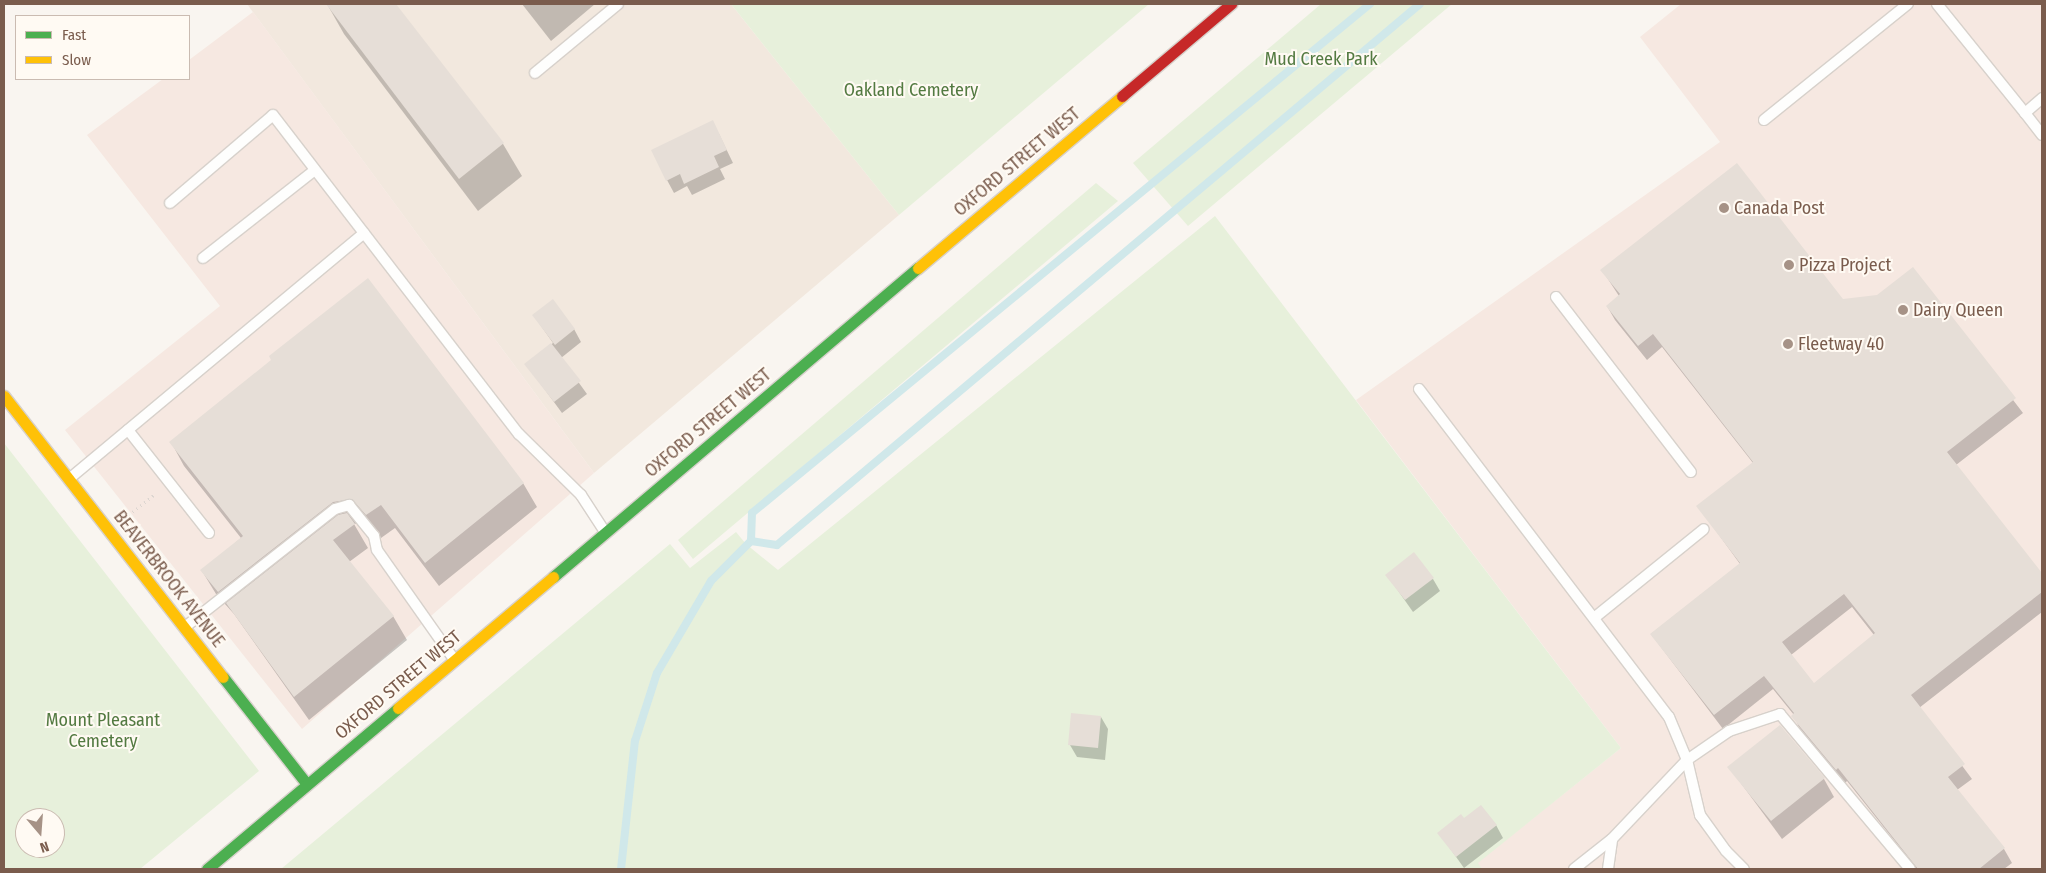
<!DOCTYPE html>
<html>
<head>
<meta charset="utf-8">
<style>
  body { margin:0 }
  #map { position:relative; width:2046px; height:873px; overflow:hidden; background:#f9f5f0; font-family:"Fira Sans Condensed",sans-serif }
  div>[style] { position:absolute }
  .residential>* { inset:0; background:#f2e8de }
  .commercial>* { inset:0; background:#f6e8e1 }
  .green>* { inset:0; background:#e7f0db }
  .shadow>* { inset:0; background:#0003 }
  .stream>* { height:8px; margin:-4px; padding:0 4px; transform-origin:4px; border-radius:4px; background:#d0e8ea }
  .building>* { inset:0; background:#e6ded7 }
  .path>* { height:3px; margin-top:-1.5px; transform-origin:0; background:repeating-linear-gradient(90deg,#dcd5d0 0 1px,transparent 0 5px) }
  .roads { filter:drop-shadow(1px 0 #d7d1cb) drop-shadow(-1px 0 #d7d1cb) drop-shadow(0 1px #d7d1cb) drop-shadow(0 -1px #d7d1cb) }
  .lane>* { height:10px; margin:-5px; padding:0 5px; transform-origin:5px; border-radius:5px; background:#fefefd }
  .fast>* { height:11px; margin:-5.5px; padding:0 5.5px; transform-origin:5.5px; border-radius:5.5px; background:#4caf50 }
  .slow>* { height:11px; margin:-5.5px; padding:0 5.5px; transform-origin:5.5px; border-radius:5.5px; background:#ffc107 }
  .jam>* { height:11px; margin:-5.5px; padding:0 5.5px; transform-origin:5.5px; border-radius:5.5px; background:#c62828 }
  .dots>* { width:14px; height:14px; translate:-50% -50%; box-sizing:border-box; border:2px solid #fffaf3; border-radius:50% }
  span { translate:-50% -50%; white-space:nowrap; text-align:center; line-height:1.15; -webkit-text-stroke:4px #fffaf3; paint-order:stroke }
  .park-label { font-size:18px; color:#537a41 }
  .street-label { font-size:18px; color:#7a5c4d }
  .poi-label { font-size:18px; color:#7a5c4d }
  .left { translate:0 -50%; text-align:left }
  .frame { position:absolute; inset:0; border:5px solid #7a5c4d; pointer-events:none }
  .legend { position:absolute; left:15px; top:15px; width:175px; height:65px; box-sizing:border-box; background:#fffaf3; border:1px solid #cabbb1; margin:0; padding:6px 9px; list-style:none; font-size:15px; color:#7a5c4d }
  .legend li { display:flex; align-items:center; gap:10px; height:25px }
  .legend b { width:25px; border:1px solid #cabbb1 }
  .north { position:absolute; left:15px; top:808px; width:50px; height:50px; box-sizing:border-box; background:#fffaf3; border:1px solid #cabbb1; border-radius:50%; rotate:162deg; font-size:14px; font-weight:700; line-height:20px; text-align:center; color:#7a5c4d }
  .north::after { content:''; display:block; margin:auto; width:18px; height:22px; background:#a69286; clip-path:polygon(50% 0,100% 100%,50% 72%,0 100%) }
</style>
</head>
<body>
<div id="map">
  <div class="residential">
    <i style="clip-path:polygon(247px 4px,731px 4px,899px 215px,594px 473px)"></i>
  </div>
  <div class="commercial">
    <i style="clip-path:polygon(1681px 4px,2042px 4px,2042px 869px,1482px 869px,1477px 863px,1621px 748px,1356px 400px,1720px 142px,1640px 37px)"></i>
    <i style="clip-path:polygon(253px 12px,594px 473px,302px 729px,65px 430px,220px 306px,87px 135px,163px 79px,189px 79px,189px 60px)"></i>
  </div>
  <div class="green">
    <i style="clip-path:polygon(731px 4px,1149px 4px,899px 215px)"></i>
    <i style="clip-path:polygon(1321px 4px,1452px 4px,1188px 226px,1133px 163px)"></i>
    <i style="clip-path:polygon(1096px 183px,1118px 201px,693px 559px,678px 540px)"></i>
    <i style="clip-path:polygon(1215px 216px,1621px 748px,1478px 863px,1482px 869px,281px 869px,670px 544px,690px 568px,736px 532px,746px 544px,778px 570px)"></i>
    <i style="clip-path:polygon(evenodd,4px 443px,259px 771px,140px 869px,4px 869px,4px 443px,25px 818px,55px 818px,55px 848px,25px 848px,25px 818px)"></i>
  </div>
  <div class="shadow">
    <i style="clip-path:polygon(327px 4px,394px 4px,503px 144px,522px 176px,478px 211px,344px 34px)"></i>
    <i style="clip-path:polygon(522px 4px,595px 4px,551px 41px)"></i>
    <i style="clip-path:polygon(719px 134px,733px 163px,720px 169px,725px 179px,692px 195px,687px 186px,674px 193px,667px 180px)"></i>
    <i style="clip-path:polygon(evenodd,1913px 269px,2023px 413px,1956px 465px,2042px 575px,2042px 612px,1919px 708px,1972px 779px,1957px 790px,2004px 849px,2012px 863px,2004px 869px,1917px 869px,1847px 781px,1845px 783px,1800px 730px,1794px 715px,1773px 689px,1723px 729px,1651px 634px,1740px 564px,1698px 506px,1753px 463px,1662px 347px,1647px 360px,1615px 320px,1607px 306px,1619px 296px,1602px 270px,1842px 300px,1878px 297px,1913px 269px,1852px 607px,1874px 635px,1814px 684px,1791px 655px,1852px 607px)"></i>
    <i style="clip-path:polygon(534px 316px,574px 329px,581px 342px,561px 358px,587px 394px,562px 413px,526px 364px,553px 343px)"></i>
    <i style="clip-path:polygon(171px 442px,523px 483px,537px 507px,439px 586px,395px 528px,381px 538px,366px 522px,354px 524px,368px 548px,349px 562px,393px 616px,407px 640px,309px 720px,234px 614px,216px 594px,202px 571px,241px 538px,184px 466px)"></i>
    <i style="clip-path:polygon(1387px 575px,1433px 579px,1440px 591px,1413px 612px)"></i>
    <i style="clip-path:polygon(1101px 717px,1108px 729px,1105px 760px,1077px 757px,1070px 745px)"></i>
    <i style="clip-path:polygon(1780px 726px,1824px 779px,1834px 797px,1782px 839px,1729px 767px)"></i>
    <i style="clip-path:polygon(1464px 820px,1496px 825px,1503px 838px,1464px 868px,1439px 833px)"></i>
  </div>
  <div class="stream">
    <i style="left:751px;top:541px;width:28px;rotate:-88deg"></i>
    <i style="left:752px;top:513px;width:801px;rotate:-39.48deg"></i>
    <i style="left:621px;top:869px;width:129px;rotate:-83.8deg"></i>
    <i style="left:635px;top:741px;width:71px;rotate:-72.1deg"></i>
    <i style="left:657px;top:673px;width:107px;rotate:-59.6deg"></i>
    <i style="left:711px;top:581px;width:57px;rotate:-45deg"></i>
    <i style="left:751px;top:541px;width:26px;rotate:9deg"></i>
    <i style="left:777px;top:545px;width:840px;rotate:-40.08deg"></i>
  </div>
  <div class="building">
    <i style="clip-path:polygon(326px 4px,396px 4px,504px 143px,459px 179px)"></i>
    <i style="clip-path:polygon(713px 120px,727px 150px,714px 156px,719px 167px,684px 184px,680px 174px,666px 181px,651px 150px)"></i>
    <i style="clip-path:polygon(evenodd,1737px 163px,1843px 299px,1877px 295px,1913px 267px,2016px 398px,1947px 452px,2042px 573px,2042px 592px,1911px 695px,1965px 764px,1948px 777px,2005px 848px,1979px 869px,1918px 869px,1838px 768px,1836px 770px,1791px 716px,1794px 713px,1764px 676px,1714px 715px,1650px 634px,1740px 563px,1696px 506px,1753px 462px,1653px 334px,1638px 346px,1606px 306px,1620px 294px,1600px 270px,1737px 163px,1844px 594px,1875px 633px,1814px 683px,1782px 642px,1844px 594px)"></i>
    <i style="clip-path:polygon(368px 278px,524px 483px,425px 563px,381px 505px,366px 515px,352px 499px,333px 502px,218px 592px,200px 570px,243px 536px,169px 442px,271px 360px,269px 356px)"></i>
    <i style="clip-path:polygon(553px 299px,575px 329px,555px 345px,532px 315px)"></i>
    <i style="clip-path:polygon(551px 343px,581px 381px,554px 402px,524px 364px)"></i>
    <i style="clip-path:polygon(347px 513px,355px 524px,333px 540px,394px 616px,294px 697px,226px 603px,338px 515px)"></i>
    <i style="clip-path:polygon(1414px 552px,1434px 578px,1405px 600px,1385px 575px)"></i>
    <i style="clip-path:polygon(1071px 713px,1101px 716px,1098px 748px,1068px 745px)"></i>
    <i style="clip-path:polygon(1780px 725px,1825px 778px,1771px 821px,1727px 767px)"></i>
    <i style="clip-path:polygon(1481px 805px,1497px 825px,1456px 857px,1437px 833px,1461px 814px,1464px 818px)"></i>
  </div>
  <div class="path">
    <i style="left:129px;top:515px;width:33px;rotate:-39deg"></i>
  </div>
  <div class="roads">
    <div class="lane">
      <i style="left:1937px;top:4px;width:140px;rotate:51.1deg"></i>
      <i style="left:2025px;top:113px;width:23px;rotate:-41deg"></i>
      <i style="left:535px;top:73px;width:108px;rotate:-39.7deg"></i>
      <i style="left:2025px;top:113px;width:28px;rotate:52deg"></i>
      <i style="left:1764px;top:120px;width:185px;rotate:-38.9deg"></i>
      <i style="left:170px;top:203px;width:135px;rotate:-40.5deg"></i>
      <i style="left:273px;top:115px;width:403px;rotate:52.4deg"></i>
      <i style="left:519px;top:434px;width:87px;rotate:44.5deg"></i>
      <i style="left:581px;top:495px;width:44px;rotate:57deg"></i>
      <i style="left:203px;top:258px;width:142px;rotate:-38.2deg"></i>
      <i style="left:1556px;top:297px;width:221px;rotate:52.4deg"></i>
      <i style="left:1419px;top:389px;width:412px;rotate:52.7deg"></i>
      <i style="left:1669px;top:717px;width:47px;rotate:67.3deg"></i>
      <i style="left:1687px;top:760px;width:57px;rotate:76.7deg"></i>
      <i style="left:1700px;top:815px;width:44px;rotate:54.2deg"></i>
      <i style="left:1726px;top:851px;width:25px;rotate:45deg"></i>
      <i style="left:128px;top:430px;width:131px;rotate:51.8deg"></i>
      <i style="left:69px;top:479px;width:384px;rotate:-39.8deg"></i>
      <i style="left:1594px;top:618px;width:141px;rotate:-39deg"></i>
      <i style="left:185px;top:627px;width:191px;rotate:-38.2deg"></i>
      <i style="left:335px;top:509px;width:15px;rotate:-16deg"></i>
      <i style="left:349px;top:505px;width:40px;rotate:51deg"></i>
      <i style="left:374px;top:536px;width:14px;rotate:78deg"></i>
      <i style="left:377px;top:550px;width:133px;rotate:54.8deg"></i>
      <i style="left:1574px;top:869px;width:48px;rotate:-38.3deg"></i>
      <i style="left:1612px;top:839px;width:109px;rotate:-46.5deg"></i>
      <i style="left:1687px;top:760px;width:51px;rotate:-34.6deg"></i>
      <i style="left:1729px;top:731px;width:54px;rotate:-18.4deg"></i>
      <i style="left:1780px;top:714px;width:202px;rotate:50deg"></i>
      <i style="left:1608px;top:869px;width:30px;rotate:-82deg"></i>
    </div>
    <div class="fast">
      <i style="left:553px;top:577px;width:478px;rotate:-40.3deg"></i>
      <i style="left:223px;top:677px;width:136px;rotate:51.9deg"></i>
      <i style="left:207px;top:869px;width:250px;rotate:-40.1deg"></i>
    </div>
    <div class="slow">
      <i style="left:918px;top:268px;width:267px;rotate:-40.1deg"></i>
      <i style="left:4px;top:396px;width:356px;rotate:52.1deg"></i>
      <i style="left:398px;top:708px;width:203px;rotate:-40.2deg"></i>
    </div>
    <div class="jam">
      <i style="left:1122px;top:96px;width:143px;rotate:-40.2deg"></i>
    </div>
  </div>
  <div class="dots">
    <i style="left:1724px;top:208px;background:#a69286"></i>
    <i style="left:1789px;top:265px;background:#a69286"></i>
    <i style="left:1903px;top:310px;background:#a69286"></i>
    <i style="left:1788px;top:344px;background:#a69286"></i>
  </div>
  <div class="park-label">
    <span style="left:1321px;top:59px">Mud Creek Park</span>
    <span style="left:911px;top:90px">Oakland Cemetery</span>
    <span style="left:103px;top:731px">Mount Pleasant<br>Cemetery</span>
  </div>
  <div class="street-label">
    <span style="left:1017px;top:162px;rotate:-40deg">OXFORD STREET WEST</span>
    <span style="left:708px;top:423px;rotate:-40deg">OXFORD STREET WEST</span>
    <span style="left:169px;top:579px;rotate:52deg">BEAVERBROOK AVENUE</span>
    <span style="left:398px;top:685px;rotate:-40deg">OXFORD STREET WEST</span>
  </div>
  <div class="poi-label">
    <span class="left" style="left:1734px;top:208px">Canada Post</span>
    <span class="left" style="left:1799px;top:265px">Pizza Project</span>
    <span class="left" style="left:1913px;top:310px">Dairy Queen</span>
    <span class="left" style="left:1798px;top:344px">Fleetway 40</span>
  </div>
  <div class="frame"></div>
  <ul class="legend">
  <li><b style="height:6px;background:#4caf50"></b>Fast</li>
  <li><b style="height:6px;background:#ffc107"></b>Slow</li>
  </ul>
  <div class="north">N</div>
</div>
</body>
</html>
